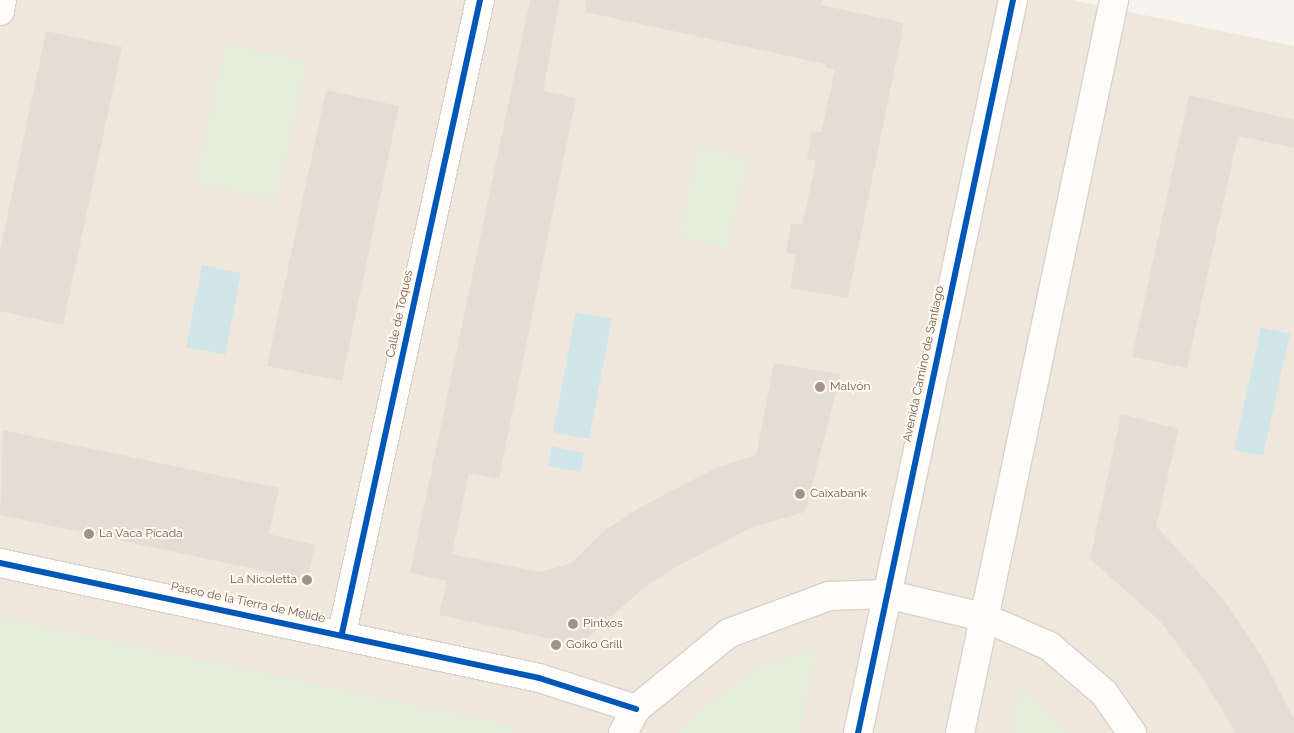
<!DOCTYPE html>
<html>
<head>
<meta charset="utf-8">
<style>
  body { margin:0 }
  #map { position:relative; width:1294px; height:733px; overflow:hidden; background:#f7f4ee; font-family:Raleway,sans-serif }
  div>[style] { position:absolute }
  .residential>* { inset:0; background:#f0e7dc }
  .green>* { inset:0; background:#e5eeda }
  .water>* { inset:0; background:#d0e5e8 }
  .building>* { inset:0; background:#e4ddd5 }
  .roads { filter:drop-shadow(1px 0 #d7d1cc) drop-shadow(-1px 0 #d7d1cc) drop-shadow(0 1px #d7d1cc) drop-shadow(0 -1px #d7d1cc) }
  .minor>* { height:28px; margin:-14px; padding:0 14px; transform-origin:14px; border-radius:14px; background:#fefdfc }
  .cycleway>* { height:6px; margin:-3px; padding:0 3px; transform-origin:3px; border-radius:3px; background:#0057b8 }
  .dots>* { width:14px; height:14px; translate:-50% -50%; box-sizing:border-box; border:2px solid #fef9f0; border-radius:50% }
  span { translate:-50% -50%; white-space:nowrap; text-align:center; line-height:1.15; -webkit-text-stroke:4px #fef9f0; paint-order:stroke }
  .street-label { font-size:12px; color:#755c4e }
  .poi-label { font-size:12px; color:#755c4e }
  .left { translate:0 -50%; text-align:left }
  .right { translate:-100% -50%; text-align:right }
</style>
</head>
<body>
<div id="map">
  <div class="residential">
    <i style="clip-path:polygon(0 0,1072px 0,1294px 46px,1294px 733px,0 733px)"></i>
  </div>
  <div class="green">
    <i style="clip-path:polygon(226px 44px,307px 62px,276px 200px,195px 182px)"></i>
    <i style="clip-path:polygon(699px 147px,748px 158px,727px 247px,678px 236px)"></i>
    <i style="clip-path:polygon(0 617px,116px 642px,514px 726px,512px 733px,0 733px)"></i>
    <i style="clip-path:polygon(817px 650px,799px 733px,680px 733px,710px 703px,757px 667px)"></i>
    <i style="clip-path:polygon(1021px 686px,1067px 733px,1011px 733px)"></i>
  </div>
  <div class="water">
    <i style="clip-path:polygon(202px 265px,241px 273px,225px 355px,186px 347px)"></i>
    <i style="clip-path:polygon(576px 312px,612px 319px,589px 439px,553px 432px)"></i>
    <i style="clip-path:polygon(1261px 327px,1290px 334px,1263px 456px,1234px 450px)"></i>
    <i style="clip-path:polygon(551px 446px,584px 453px,580px 472px,548px 466px)"></i>
  </div>
  <div class="building">
    <i style="clip-path:polygon(530px 0,560px 0,543px 91px,576px 98px,499px 479px,469px 473px,452px 554px,540px 572px,572px 563px,605px 530px,644px 505px,716px 468px,756px 455px,774px 363px,841px 374px,805px 512px,752px 527px,669px 571px,641px 590px,580px 645px,439px 615px,447px 581px,410px 573px)"></i>
    <i style="clip-path:polygon(586px 0,822px 0,821px 5px,904px 23px,848px 298px,790px 288px,796px 255px,786px 252px,791px 223px,802px 225px,816px 161px,807px 159px,812px 131px,821px 132px,835px 70px,825px 67px,825px 64px,585px 12px)"></i>
    <i style="clip-path:polygon(46px 31px,122px 47px,63px 325px,0 311px,0 251px)"></i>
    <i style="clip-path:polygon(326px 90px,399px 106px,342px 381px,267px 366px)"></i>
    <i style="clip-path:polygon(1189px 95px,1294px 120px,1294px 148px,1238px 136px,1187px 368px,1132px 357px)"></i>
    <i style="clip-path:polygon(1121px 414px,1179px 429px,1156px 526px,1224px 600px,1262px 657px,1294px 719px,1294px 733px,1236px 733px,1204px 680px,1160px 621px,1090px 559px)"></i>
    <i style="clip-path:polygon(3px 430px,279px 488px,269px 534px,315px 545px,307px 580px,0 515px)"></i>
  </div>
  <div class="roads">
    <div class="minor">
      <i style="left:0;top:11px;width:11px;rotate:-80deg"></i>
      <i style="left:0;top:563px;width:551px;rotate:12.04deg"></i>
      <i style="left:539px;top:678px;width:102px;rotate:17.7deg"></i>
      <i style="left:342px;top:633px;width:648px;rotate:-77.7deg"></i>
      <i style="left:623px;top:733px;width:27px;rotate:-62deg"></i>
      <i style="left:636px;top:709px;width:120px;rotate:-39.3deg"></i>
      <i style="left:729px;top:633px;width:107px;rotate:-20.3deg"></i>
      <i style="left:829px;top:596px;width:57px;rotate:-2deg"></i>
      <i style="left:886px;top:594px;width:100px;rotate:13.3deg"></i>
      <i style="left:983px;top:617px;width:72px;rotate:23.7deg"></i>
      <i style="left:1049px;top:646px;width:72px;rotate:40.5deg"></i>
      <i style="left:1104px;top:693px;width:49px;rotate:55deg"></i>
      <i style="left:858px;top:733px;width:749px;rotate:-78.06deg"></i>
      <i style="left:960px;top:733px;width:749px;rotate:-78.13deg"></i>
    </div>
  </div>
  <div class="cycleway">
    <i style="left:0;top:563px;width:551px;rotate:12.04deg"></i>
    <i style="left:539px;top:678px;width:102px;rotate:17.7deg"></i>
    <i style="left:342px;top:633px;width:648px;rotate:-77.7deg"></i>
    <i style="left:858px;top:733px;width:749px;rotate:-78.06deg"></i>
  </div>
  <div class="dots">
    <i style="left:820px;top:387px;background:#a29186"></i>
    <i style="left:800px;top:494px;background:#a29186"></i>
    <i style="left:89px;top:534px;background:#a29186"></i>
    <i style="left:307px;top:580px;background:#a29186"></i>
    <i style="left:573px;top:624px;background:#a29186"></i>
    <i style="left:556px;top:645px;background:#a29186"></i>
  </div>
  <div class="street-label">
    <span style="left:400px;top:314px;rotate:-78deg">Calle de Toques</span>
    <span style="left:924px;top:364px;rotate:-78deg">Avenida Camino de Santiago</span>
    <span style="left:248px;top:603px;rotate:12deg">Paseo de la Tierra de Melide</span>
  </div>
  <div class="poi-label">
    <span class="left" style="left:830px;top:387px">Malvón</span>
    <span class="left" style="left:810px;top:494px">Caixabank</span>
    <span class="left" style="left:99px;top:534px">La Vaca Picada</span>
    <span class="right" style="left:297px;top:580px">La Nicoletta</span>
    <span class="left" style="left:583px;top:624px">Pintxos</span>
    <span class="left" style="left:566px;top:645px">Goiko Grill</span>
  </div>
</div>
</body>
</html>
